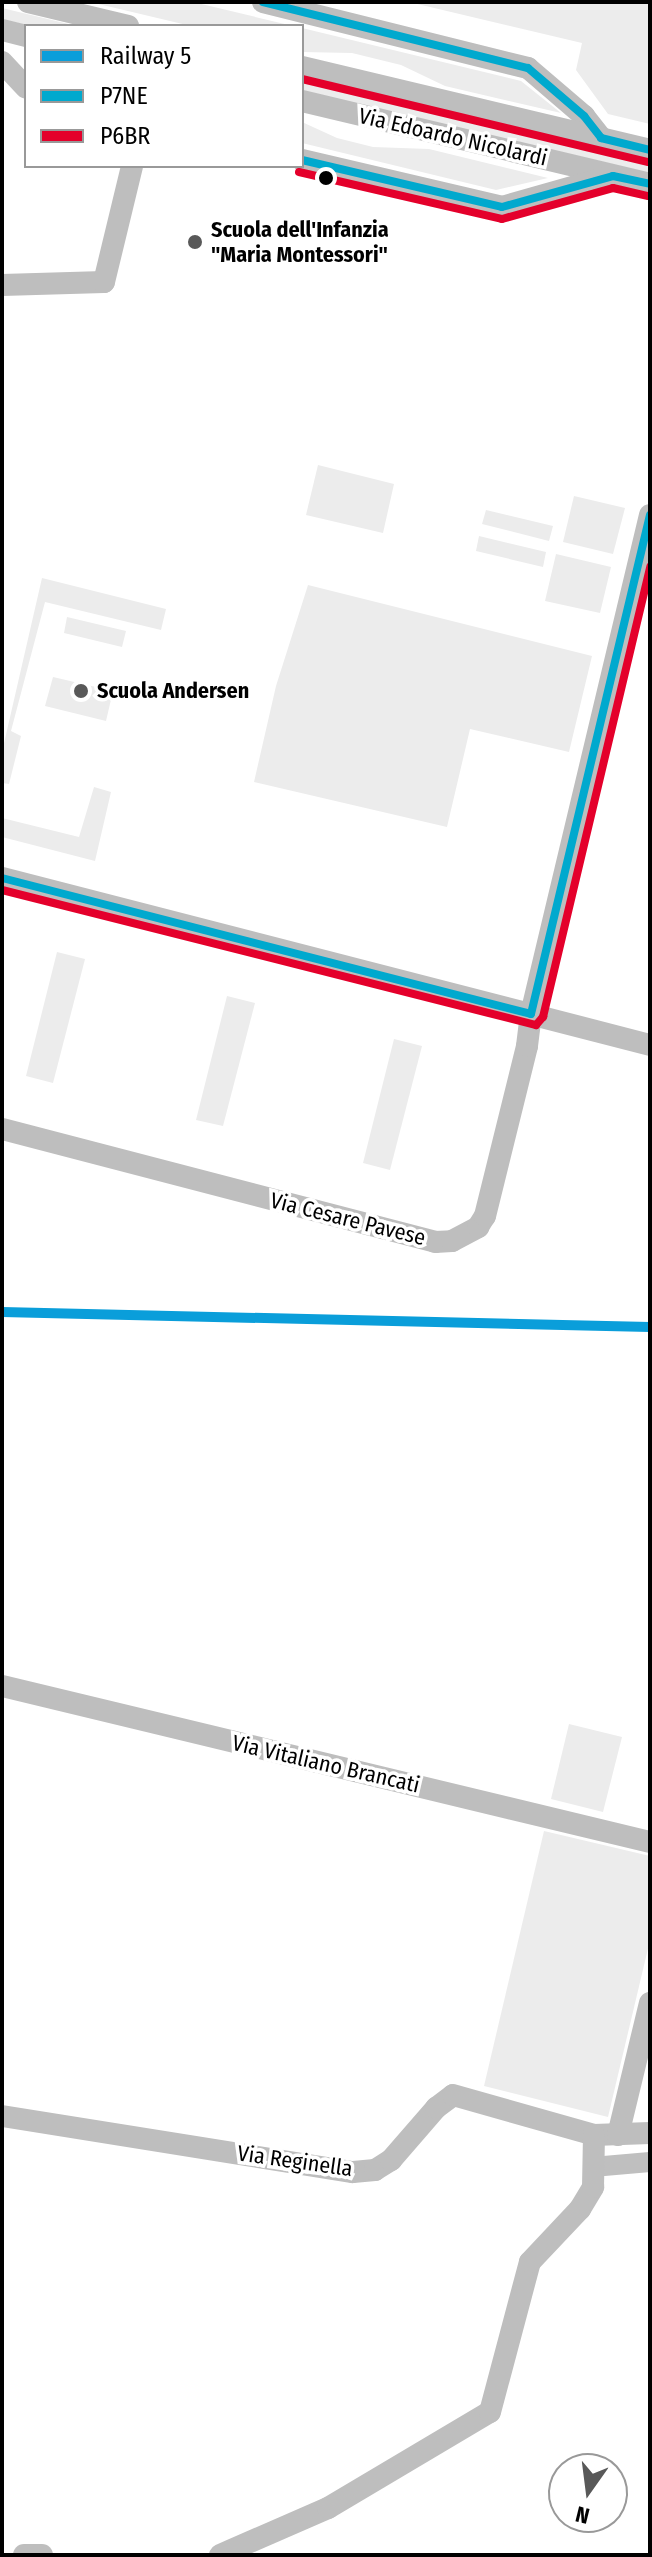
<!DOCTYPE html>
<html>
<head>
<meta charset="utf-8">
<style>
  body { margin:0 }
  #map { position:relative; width:652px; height:2557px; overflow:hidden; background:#fff; font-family:"Fira Sans Condensed",sans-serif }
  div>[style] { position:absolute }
  .green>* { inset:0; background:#ececec }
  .canal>* { height:20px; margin:-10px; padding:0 10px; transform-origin:10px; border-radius:10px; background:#bfbfbf }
  .minor>* { height:22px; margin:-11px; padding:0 11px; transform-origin:11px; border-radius:11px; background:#bebebe }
  .bus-1>* { height:8px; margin:-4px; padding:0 4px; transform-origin:4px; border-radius:4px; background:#00a9ce }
  .bus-2>* { height:8px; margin:-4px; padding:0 4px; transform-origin:4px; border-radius:4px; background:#e4002b }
  .rail-1>* { height:10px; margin:-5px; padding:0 5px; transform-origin:5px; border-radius:5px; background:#0a9eda }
  .dots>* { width:22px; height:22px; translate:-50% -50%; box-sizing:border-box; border:4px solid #fff; border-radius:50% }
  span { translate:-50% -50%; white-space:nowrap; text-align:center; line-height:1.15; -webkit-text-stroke:7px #fff; paint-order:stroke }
  .street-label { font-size:22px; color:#000 }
  .poi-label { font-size:22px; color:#000; font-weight:700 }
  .left { translate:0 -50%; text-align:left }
  .frame { position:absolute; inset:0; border:4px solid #000; pointer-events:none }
  .legend { position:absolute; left:24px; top:24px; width:280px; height:144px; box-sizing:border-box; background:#fff; border:2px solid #999; margin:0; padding:10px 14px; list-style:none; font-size:24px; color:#000 }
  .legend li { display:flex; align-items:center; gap:16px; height:40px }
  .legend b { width:40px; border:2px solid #999 }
  .north { position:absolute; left:548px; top:2453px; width:80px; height:80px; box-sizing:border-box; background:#fff; border:2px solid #999; border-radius:50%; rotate:194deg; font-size:22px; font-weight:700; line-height:32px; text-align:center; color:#000 }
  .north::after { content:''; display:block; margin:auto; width:28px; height:36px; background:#595959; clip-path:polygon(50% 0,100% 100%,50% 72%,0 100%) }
</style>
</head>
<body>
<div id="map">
  <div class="green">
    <i style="clip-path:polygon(90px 2px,193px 2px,293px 26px,191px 26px)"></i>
    <i style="clip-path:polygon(409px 2px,650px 2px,650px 124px,608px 114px,576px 70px,582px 43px)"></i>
    <i style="clip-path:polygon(2px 8px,77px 26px,31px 26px,2px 19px)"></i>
    <i style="clip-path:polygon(302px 28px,521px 81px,561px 113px,445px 86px,401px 65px,352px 53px,302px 52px)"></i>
    <i style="clip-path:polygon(302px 80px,650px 162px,650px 173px,302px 91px)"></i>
    <i style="clip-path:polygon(302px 122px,337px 138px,373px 147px,429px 149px,548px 178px,496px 190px,302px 143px)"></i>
    <i style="clip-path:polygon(318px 465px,394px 484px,383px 533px,306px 515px)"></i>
    <i style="clip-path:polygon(574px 496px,625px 508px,613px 554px,563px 542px)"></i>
    <i style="clip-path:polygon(486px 510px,553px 526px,549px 541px,482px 524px)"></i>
    <i style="clip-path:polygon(479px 536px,546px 552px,543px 567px,476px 551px)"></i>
    <i style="clip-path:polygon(556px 554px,611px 567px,600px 613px,545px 601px)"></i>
    <i style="clip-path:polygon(42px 578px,166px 609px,161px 630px,45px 602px,11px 731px,21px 736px,9px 784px,2px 783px,2px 752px)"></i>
    <i style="clip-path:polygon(308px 585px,592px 656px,569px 752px,470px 729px,447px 827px,254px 782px,276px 686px)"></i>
    <i style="clip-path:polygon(67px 617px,126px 631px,122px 647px,64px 633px)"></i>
    <i style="clip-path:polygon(53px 677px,113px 691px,106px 721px,45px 706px)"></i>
    <i style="clip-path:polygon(94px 787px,111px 792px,95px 861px,2px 837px,2px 818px,79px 837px)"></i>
    <i style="clip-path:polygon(57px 952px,85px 959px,53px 1083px,26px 1076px)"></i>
    <i style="clip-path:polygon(227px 996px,255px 1003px,223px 1126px,196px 1120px)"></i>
    <i style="clip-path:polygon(394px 1039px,422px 1046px,390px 1170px,363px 1163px)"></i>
    <i style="clip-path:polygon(569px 1724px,622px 1737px,603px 1812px,551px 1799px)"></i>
    <i style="clip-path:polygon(544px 1831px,650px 1856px,650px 1940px,608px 2117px,484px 2086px)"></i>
  </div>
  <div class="canal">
    <i style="left:604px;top:2166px;width:46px;rotate:-5deg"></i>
  </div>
  <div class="minor">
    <i style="left:28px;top:2px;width:103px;rotate:13.5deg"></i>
    <i style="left:263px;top:2px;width:273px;rotate:14deg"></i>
    <i style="left:528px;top:68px;width:74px;rotate:40.6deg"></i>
    <i style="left:584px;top:116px;width:28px;rotate:52deg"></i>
    <i style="left:2px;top:30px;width:25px;rotate:14deg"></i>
    <i style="left:2px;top:62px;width:35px;rotate:47deg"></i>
    <i style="left:302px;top:67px;width:358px;rotate:13.4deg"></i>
    <i style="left:302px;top:101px;width:358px;rotate:13.4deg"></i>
    <i style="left:302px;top:160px;width:205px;rotate:13.2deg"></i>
    <i style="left:502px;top:207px;width:113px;rotate:-15.9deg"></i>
    <i style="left:2px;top:285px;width:102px;rotate:-1.7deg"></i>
    <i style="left:104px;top:282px;width:119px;rotate:-76.4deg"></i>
    <i style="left:2px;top:878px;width:669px;rotate:14.45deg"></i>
    <i style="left:2px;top:1129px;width:448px;rotate:14.6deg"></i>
    <i style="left:435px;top:1242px;width:17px;rotate:-3deg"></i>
    <i style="left:452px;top:1241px;width:30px;rotate:-28deg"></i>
    <i style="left:478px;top:1227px;width:13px;rotate:-58deg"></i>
    <i style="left:485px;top:1216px;width:175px;rotate:-76.1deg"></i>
    <i style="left:527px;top:1046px;width:32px;rotate:-83deg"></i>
    <i style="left:531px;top:1014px;width:513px;rotate:-76.59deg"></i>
    <i style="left:2px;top:1686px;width:667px;rotate:13.54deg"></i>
    <i style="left:2px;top:2116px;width:355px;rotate:9.1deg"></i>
    <i style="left:353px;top:2172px;width:22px;rotate:-5deg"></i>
    <i style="left:375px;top:2170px;width:19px;rotate:-32deg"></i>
    <i style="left:391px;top:2160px;width:69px;rotate:-49.1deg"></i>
    <i style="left:436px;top:2108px;width:21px;rotate:-37deg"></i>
    <i style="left:453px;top:2095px;width:147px;rotate:15.8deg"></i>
    <i style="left:594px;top:2135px;width:56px;rotate:-2deg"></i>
    <i style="left:618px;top:2135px;width:136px;rotate:-76.4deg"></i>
    <i style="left:24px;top:2555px;width:18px"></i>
    <i style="left:220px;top:2555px;width:118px;rotate:-23.5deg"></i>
    <i style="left:328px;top:2508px;width:188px;rotate:-30.7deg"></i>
    <i style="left:490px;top:2412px;width:155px;rotate:-75.1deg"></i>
    <i style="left:530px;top:2262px;width:73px;rotate:-46.7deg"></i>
    <i style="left:580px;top:2209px;width:26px;rotate:-59deg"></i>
    <i style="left:593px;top:2187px;width:52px;rotate:-88.9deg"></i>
  </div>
  <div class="bus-1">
    <i style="left:263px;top:2px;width:273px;rotate:14deg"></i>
    <i style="left:528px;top:68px;width:74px;rotate:40.6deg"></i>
    <i style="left:584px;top:116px;width:28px;rotate:52deg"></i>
    <i style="left:601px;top:138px;width:50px;rotate:13.8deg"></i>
    <i style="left:302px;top:160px;width:205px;rotate:13.2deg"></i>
    <i style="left:502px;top:207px;width:115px;rotate:-15.6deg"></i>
    <i style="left:613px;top:176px;width:38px;rotate:12deg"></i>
    <i style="left:2px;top:878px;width:546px;rotate:14.42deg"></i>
    <i style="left:531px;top:1014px;width:513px;rotate:-76.59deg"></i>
  </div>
  <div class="bus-2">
    <i style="left:302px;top:79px;width:355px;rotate:13.5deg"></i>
    <i style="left:299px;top:172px;width:208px;rotate:13deg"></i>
    <i style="left:502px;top:219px;width:115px;rotate:-15.6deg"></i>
    <i style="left:613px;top:188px;width:35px;rotate:13deg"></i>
    <i style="left:2px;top:890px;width:551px;rotate:14.19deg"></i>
    <i style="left:536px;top:1025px;width:11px;rotate:-49deg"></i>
    <i style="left:543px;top:1017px;width:463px;rotate:-76.6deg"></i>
  </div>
  <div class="rail-1">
    <i style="left:2px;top:1312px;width:648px;rotate:1.33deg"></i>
  </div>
  <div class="dots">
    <i style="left:326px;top:178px;background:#000"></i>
    <i style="left:195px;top:242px;background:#595959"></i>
    <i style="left:81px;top:691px;background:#595959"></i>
  </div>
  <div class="street-label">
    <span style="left:453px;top:137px;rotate:13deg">Via Edoardo Nicolardi</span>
    <span style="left:348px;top:1219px;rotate:14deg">Via Cesare Pavese</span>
    <span style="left:326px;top:1764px;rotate:13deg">Via Vitaliano Brancati</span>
    <span style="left:295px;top:2161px;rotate:8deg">Via Reginella</span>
  </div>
  <div class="poi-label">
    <span class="left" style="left:211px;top:242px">Scuola dell'Infanzia<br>"Maria Montessori"</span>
    <span class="left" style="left:97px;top:691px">Scuola Andersen</span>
  </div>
  <div class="frame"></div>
  <ul class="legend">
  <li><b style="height:10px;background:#0a9eda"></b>Railway 5</li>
  <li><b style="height:10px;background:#00a9ce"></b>P7NE</li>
  <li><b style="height:10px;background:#e4002b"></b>P6BR</li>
  </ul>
  <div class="north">N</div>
</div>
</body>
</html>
